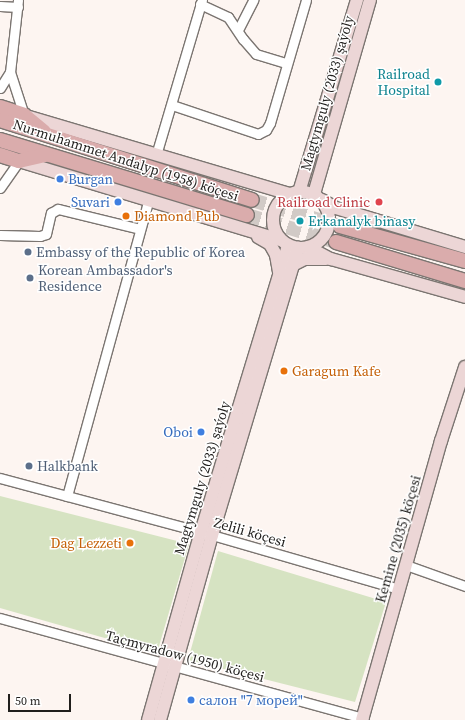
<!DOCTYPE html>
<html>
<head>
<meta charset="utf-8">
<style>
  body { margin:0 }
  #map { position:relative; width:465px; height:720px; overflow:hidden; background:#fdf5f1; font-family:"Source Serif 4",serif }
  div>[style] { position:absolute }
  .green>* { inset:0; background:#d6e3c2 }
  .primary-tunnel>* { height:14px; margin-top:-7px; transform-origin:0; background:repeating-linear-gradient(90deg,#d1cac6 0 14px,transparent 0 21px) }
  .roads { filter:drop-shadow(1px 0 #7b7571) drop-shadow(-1px 0 #7b7571) drop-shadow(0 1px #7b7571) drop-shadow(0 -1px #7b7571) }
  .street>* { height:9px; margin:-4.5px; padding:0 4.5px; transform-origin:4.5px; border-radius:4.5px; background:#fff }
  .secondary>* { height:12px; margin:-6px; padding:0 6px; transform-origin:6px; border-radius:6px; background:#ecd6d6 }
  .secondary>.ring { margin:-6px; padding:0; box-sizing:content-box; background:none; border:12px solid #ecd6d6; border-radius:50% }
  .primary>* { height:14px; margin:-7px; padding:0 7px; transform-origin:7px; border-radius:7px; background:#daacac }
  .dots>* { width:11px; height:11px; translate:-50% -50%; box-sizing:border-box; border:2px solid #fff; border-radius:50% }
  span { translate:-50% -50%; white-space:nowrap; text-align:center; line-height:1.15; -webkit-text-stroke:3px #fff; paint-order:stroke }
  .culture-label { font-size:14px; color:#0d838f }
  .right { translate:-100% -50%; text-align:right }
  .left { translate:0 -50%; text-align:left }
  .street-label { font-size:14px; color:#201e1c }
  .shop-label { font-size:14px; color:#366cbe }
  .health-label { font-size:14px; color:#be3a42 }
  .food-label { font-size:14px; color:#c56008 }
  .service-label { font-size:14px; color:#4e5e75 }
  .scale { position:absolute; left:8px; top:694px; width:63px; height:18px; box-sizing:border-box; border:2px solid #201e1c; border-top:0; padding-left:5px; font-size:12px; line-height:14px; white-space:nowrap; color:#201e1c; -webkit-text-stroke:3px #fff; paint-order:stroke }
</style>
</head>
<body>
<div id="map">
  <div class="green">
    <i style="clip-path:polygon(0 496px,189px 544px,157px 653px,0 608px)"></i>
    <i style="clip-path:polygon(218px 551px,386px 602px,355px 702px,188px 660px)"></i>
  </div>
  <div class="primary-tunnel">
    <i style="left:252px;top:200px;width:92px;rotate:16.5deg"></i>
    <i style="left:247px;top:215px;width:93px;rotate:16.9deg"></i>
  </div>
  <div class="roads">
    <div class="street">
      <i style="left:18px;top:0;width:72px;rotate:96.3deg"></i>
      <i style="left:10px;top:72px;width:45px;rotate:72deg"></i>
      <i style="left:200px;top:4px;width:31px;rotate:25deg"></i>
      <i style="left:228px;top:17px;width:27px;rotate:56deg"></i>
      <i style="left:243px;top:39px;width:20px;rotate:49deg"></i>
      <i style="left:256px;top:54px;width:31px;rotate:17deg"></i>
      <i style="left:0;top:6px;width:18px;rotate:3deg"></i>
      <i style="left:238px;top:30px;width:34px;rotate:-63deg"></i>
      <i style="left:0;top:88px;width:19px;rotate:-58deg"></i>
      <i style="left:172px;top:105px;width:91px;rotate:18.6deg"></i>
      <i style="left:258px;top:134px;width:9px;rotate:-27deg"></i>
      <i style="left:266px;top:130px;width:8px;rotate:-60deg"></i>
      <i style="left:270px;top:123px;width:128px;rotate:-73.7deg"></i>
      <i style="left:156px;top:155px;width:162px;rotate:-73.5deg"></i>
      <i style="left:0;top:188px;width:33px;rotate:-55deg"></i>
      <i style="left:0;top:235px;width:40px;rotate:1.4deg"></i>
      <i style="left:40px;top:236px;width:6px;rotate:-18deg"></i>
      <i style="left:46px;top:234px;width:22px;rotate:-77deg"></i>
      <i style="left:51px;top:213px;width:8px;rotate:-30deg"></i>
      <i style="left:58px;top:209px;width:84px;rotate:13.7deg"></i>
      <i style="left:0;top:478px;width:220px;rotate:15deg"></i>
      <i style="left:212px;top:535px;width:195px;rotate:16.1deg"></i>
      <i style="left:67px;top:496px;width:306px;rotate:-74.6deg"></i>
      <i style="left:406px;top:565px;width:63px;rotate:19.6deg"></i>
      <i style="left:0;top:618px;width:377px;rotate:15.4deg"></i>
    </div>
    <div class="secondary">
      <i style="left:26px;top:116px;width:274px;rotate:16.5deg"></i>
      <i style="left:19px;top:161px;width:273px;rotate:16.8deg"></i>
      <i class="ring" style="left:273px;top:192px;width:44px;height:44px"></i>
      <i style="left:299px;top:192px;width:201px;rotate:-73.2deg"></i>
      <i style="left:314px;top:194px;width:202px;rotate:-73.9deg"></i>
      <i style="left:322px;top:200px;width:16px;rotate:30deg"></i>
      <i style="left:336px;top:208px;width:135px;rotate:16.8deg"></i>
      <i style="left:258px;top:237px;width:14px;rotate:30deg"></i>
      <i style="left:270px;top:244px;width:13px;rotate:61deg"></i>
      <i style="left:276px;top:255px;width:17px;rotate:80deg"></i>
      <i style="left:308px;top:247px;width:26px;rotate:28deg"></i>
      <i style="left:331px;top:259px;width:139px;rotate:15.8deg"></i>
      <i style="left:291px;top:266px;width:16px;rotate:-27deg"></i>
      <i style="left:305px;top:259px;width:21px"></i>
      <i style="left:148px;top:720px;width:195px;rotate:-74.3deg"></i>
      <i style="left:201px;top:532px;width:300px;rotate:-73.1deg"></i>
      <i style="left:160px;top:720px;width:192px;rotate:-74.3deg"></i>
      <i style="left:212px;top:535px;width:300px;rotate:-73.3deg"></i>
      <i style="left:362px;top:720px;width:290px;rotate:-74.2deg"></i>
      <i style="left:441px;top:441px;width:78px;rotate:-72deg"></i>
    </div>
    <div class="primary">
      <i style="left:0;top:107px;width:25px;rotate:18deg"></i>
      <i style="left:24px;top:115px;width:26px;rotate:40deg"></i>
      <i style="left:0;top:120px;width:264px;rotate:17.6deg"></i>
      <i style="left:0;top:140px;width:258px;rotate:16.9deg"></i>
      <i style="left:0;top:155px;width:20px;rotate:18deg"></i>
      <i style="left:19px;top:161px;width:28px;rotate:-13deg"></i>
      <i style="left:340px;top:226px;width:130px;rotate:15.6deg"></i>
      <i style="left:336px;top:242px;width:135px;rotate:16.8deg"></i>
    </div>
  </div>
  <div class="dots">
    <i style="left:438px;top:82px;background:#0f9aa8"></i>
    <i style="left:60px;top:179px;background:#3f7fe0"></i>
    <i style="left:118px;top:202px;background:#3f7fe0"></i>
    <i style="left:379px;top:202px;background:#e0444e"></i>
    <i style="left:126px;top:216px;background:#e8710a"></i>
    <i style="left:300px;top:221px;background:#0f9aa8"></i>
    <i style="left:28px;top:252px;background:#5c6f8a"></i>
    <i style="left:30px;top:278px;background:#5c6f8a"></i>
    <i style="left:284px;top:371px;background:#e8710a"></i>
    <i style="left:201px;top:432px;background:#3f7fe0"></i>
    <i style="left:29px;top:466px;background:#5c6f8a"></i>
    <i style="left:130px;top:543px;background:#e8710a"></i>
    <i style="left:191px;top:700px;background:#3f7fe0"></i>
  </div>
  <div class="culture-label">
    <span class="right" style="left:430px;top:82px">Railroad<br>Hospital</span>
    <span class="left" style="left:308px;top:221px">Erkanalyk binasy</span>
  </div>
  <div class="street-label">
    <span style="left:327px;top:93px;rotate:-74deg">Magtymguly (2033) şaýoly</span>
    <span style="left:126px;top:160px;rotate:18deg">Nurmuhammet Andalyp (1958) köçesi</span>
    <span style="left:202px;top:478px;rotate:-73deg">Magtymguly (2033) şaýoly</span>
    <span style="left:250px;top:532px;rotate:16deg">Zelili köçesi</span>
    <span style="left:398px;top:539px;rotate:-74deg">Kemine (2035) köçesi</span>
    <span style="left:185px;top:656px;rotate:15deg">Taçmyradow (1950) köçesi</span>
  </div>
  <div class="shop-label">
    <span class="left" style="left:68px;top:179px">Burgan</span>
    <span class="right" style="left:110px;top:202px">Suvari</span>
    <span class="right" style="left:193px;top:432px">Oboi</span>
    <span class="left" style="left:199px;top:700px">салон "7 морей"</span>
  </div>
  <div class="health-label">
    <span class="right" style="left:370px;top:202px">Railroad Clinic</span>
  </div>
  <div class="food-label">
    <span class="left" style="left:134px;top:216px">Diamond Pub</span>
    <span class="left" style="left:292px;top:371px">Garagum Kafe</span>
    <span class="right" style="left:122px;top:543px">Dag Lezzeti</span>
  </div>
  <div class="service-label">
    <span class="left" style="left:36px;top:252px">Embassy of the Republic of Korea</span>
    <span class="left" style="left:38px;top:278px">Korean Ambassador's<br>Residence</span>
    <span class="left" style="left:37px;top:466px">Halkbank</span>
  </div>
  <div class="scale">50 m</div>
</div>
</body>
</html>
